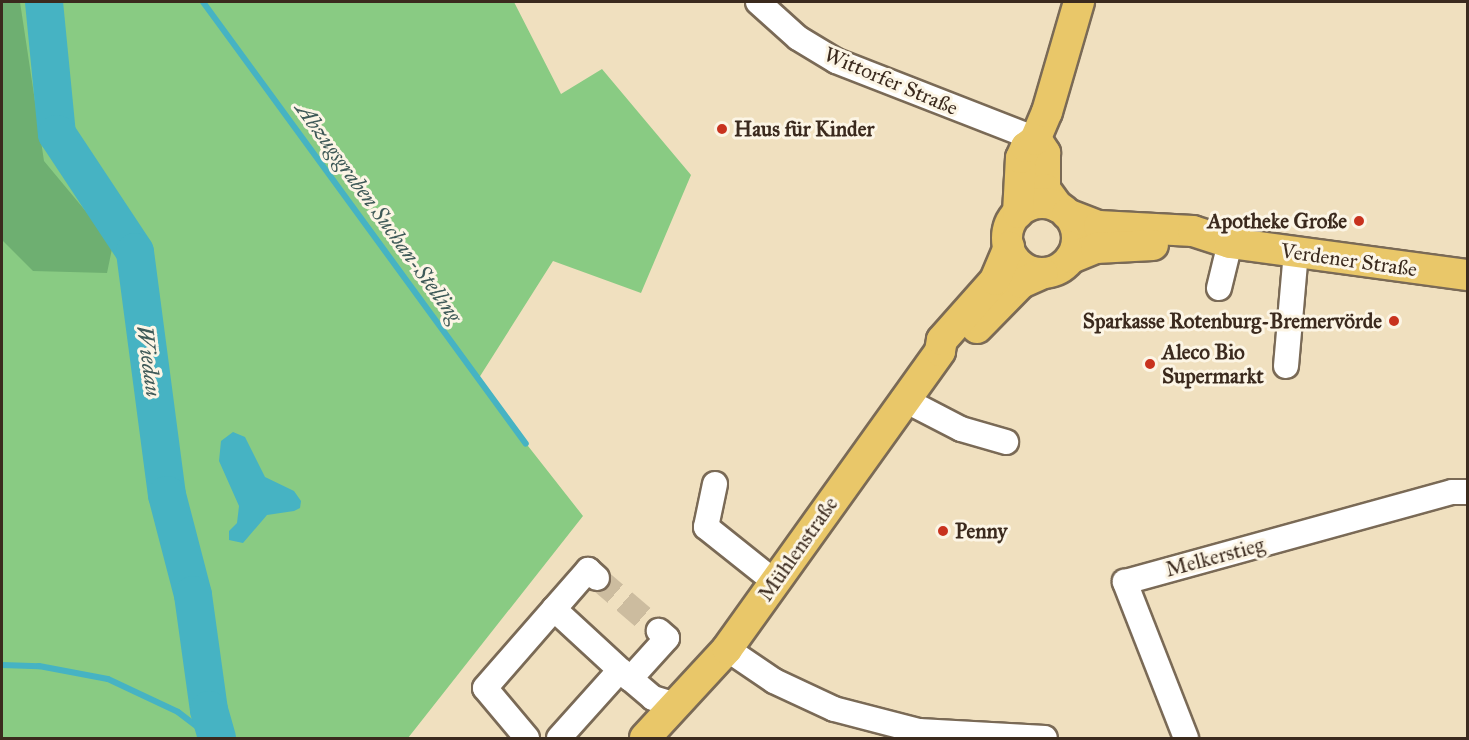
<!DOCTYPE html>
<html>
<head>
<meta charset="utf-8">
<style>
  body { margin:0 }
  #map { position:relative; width:1469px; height:740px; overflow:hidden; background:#f0e0bf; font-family:"IM FELL Great Primer",serif }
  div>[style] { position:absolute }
  .green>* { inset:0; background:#89cb83 }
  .forest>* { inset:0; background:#6eaf71 }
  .water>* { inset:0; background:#46b3c3 }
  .stream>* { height:6px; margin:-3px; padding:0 3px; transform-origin:3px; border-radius:3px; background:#46b3c3 }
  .river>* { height:38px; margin:-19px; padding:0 19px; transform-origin:19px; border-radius:19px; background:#46b3c3 }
  .minor-tunnel>* { height:24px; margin-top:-12px; transform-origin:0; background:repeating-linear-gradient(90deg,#ccbc9f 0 24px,transparent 0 36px) }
  .roads { filter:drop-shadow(2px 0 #7a6a56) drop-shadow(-2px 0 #7a6a56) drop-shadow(0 2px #7a6a56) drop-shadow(0 -2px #7a6a56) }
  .minor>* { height:24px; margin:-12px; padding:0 12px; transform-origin:12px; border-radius:12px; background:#fff }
  .major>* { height:30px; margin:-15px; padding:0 15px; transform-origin:15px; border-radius:15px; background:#e9c769 }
  .major>.ring { margin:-15px; padding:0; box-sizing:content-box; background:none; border:30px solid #e9c769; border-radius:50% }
  .dots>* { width:16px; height:16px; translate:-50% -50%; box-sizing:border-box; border:3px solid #fcf5e5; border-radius:50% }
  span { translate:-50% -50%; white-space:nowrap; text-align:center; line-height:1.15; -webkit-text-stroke:6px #fcf5e5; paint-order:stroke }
  .street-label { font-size:21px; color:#3b2a1e }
  .poi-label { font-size:21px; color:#3b2a1e; font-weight:700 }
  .left { translate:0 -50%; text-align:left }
  .right { translate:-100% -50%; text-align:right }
  .water-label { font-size:22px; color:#3f5a58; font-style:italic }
  .frame { position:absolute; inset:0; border:3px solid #3b2a1e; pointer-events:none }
</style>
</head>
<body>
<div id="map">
  <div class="green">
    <i style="clip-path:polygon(2px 2px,514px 2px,561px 94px,602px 69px,691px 175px,641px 293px,553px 261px,477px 381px,583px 516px,408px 738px,2px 738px)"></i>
  </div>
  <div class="forest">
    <i style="clip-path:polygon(2px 2px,20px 2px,44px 161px,113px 244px,107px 273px,33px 271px,2px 240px)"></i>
  </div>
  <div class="water">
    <i style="clip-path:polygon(233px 432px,245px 437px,265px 477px,294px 491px,301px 501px,300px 508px,294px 511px,267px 515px,243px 543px,229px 540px,229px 531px,237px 523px,239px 506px,219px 461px,221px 441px)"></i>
  </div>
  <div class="stream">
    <i style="left:203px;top:2px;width:547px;rotate:53.84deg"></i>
    <i style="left:2px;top:665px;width:37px;rotate:2deg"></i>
    <i style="left:39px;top:666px;width:70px;rotate:10.7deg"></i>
    <i style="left:108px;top:679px;width:77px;rotate:25.2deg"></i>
    <i style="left:178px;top:712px;width:43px;rotate:37.4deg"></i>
  </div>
  <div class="river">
    <i style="left:44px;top:2px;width:133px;rotate:84.4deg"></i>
    <i style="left:57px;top:134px;width:141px;rotate:56.5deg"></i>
    <i style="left:135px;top:252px;width:245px;rotate:82.5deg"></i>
    <i style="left:167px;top:495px;width:103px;rotate:75.4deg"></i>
    <i style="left:193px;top:595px;width:116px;rotate:82.1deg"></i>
    <i style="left:209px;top:710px;width:29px;rotate:74deg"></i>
  </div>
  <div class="minor-tunnel">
    <i style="left:597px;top:578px;width:82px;rotate:40.5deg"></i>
  </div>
  <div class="roads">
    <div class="minor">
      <i style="left:758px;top:2px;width:54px;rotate:42deg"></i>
      <i style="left:798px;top:38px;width:44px;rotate:31.2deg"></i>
      <i style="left:836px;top:61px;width:215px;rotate:21.3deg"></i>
      <i style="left:1219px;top:288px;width:46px;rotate:-76.3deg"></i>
      <i style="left:1286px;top:366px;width:114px;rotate:-85deg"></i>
      <i style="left:903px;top:399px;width:65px;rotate:27.3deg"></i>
      <i style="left:961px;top:429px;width:47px;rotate:16.1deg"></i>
      <i style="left:715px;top:484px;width:44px;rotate:101.8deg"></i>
      <i style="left:706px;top:527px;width:88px;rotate:38.6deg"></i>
      <i style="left:554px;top:609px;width:52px;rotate:-48.9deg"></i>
      <i style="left:588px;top:570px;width:12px;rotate:42deg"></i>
      <i style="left:727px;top:649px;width:57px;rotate:34.2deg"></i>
      <i style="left:774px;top:681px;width:66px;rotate:25deg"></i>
      <i style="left:834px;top:709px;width:88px;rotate:14.5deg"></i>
      <i style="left:919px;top:731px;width:126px;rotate:3.2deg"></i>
      <i style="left:630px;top:679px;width:55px;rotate:-47.9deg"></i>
      <i style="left:667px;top:638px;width:11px;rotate:-139deg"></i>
      <i style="left:527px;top:738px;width:65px;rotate:-130deg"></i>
      <i style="left:485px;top:688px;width:105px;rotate:-48.9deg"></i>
      <i style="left:554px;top:609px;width:90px;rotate:42.7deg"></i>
      <i style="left:559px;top:738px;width:91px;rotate:-48.1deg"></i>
      <i style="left:620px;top:670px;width:43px;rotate:40.3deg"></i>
      <i style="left:653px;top:698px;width:24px;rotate:17deg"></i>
      <i style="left:1186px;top:738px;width:168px;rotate:-111.4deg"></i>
      <i style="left:1125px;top:582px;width:339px;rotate:-15.4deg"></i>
      <i style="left:1452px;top:492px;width:16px"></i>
    </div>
    <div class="major">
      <i style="left:1036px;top:139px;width:17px;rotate:57deg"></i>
      <i style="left:1045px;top:153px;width:36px;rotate:90deg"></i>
      <i style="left:1045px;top:189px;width:22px;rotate:54deg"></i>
      <i class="ring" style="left:1007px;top:203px;width:40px;height:40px"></i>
      <i style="left:1018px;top:213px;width:55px;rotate:-86.9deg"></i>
      <i style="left:1021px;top:158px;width:12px;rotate:-66deg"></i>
      <i style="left:1026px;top:147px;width:11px;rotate:-38deg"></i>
      <i style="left:1035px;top:140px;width:30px;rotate:-67deg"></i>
      <i style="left:1047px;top:112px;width:115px;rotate:-73.8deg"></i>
      <i style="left:1067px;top:214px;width:34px;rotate:21deg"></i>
      <i style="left:1099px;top:226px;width:94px;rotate:3deg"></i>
      <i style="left:1193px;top:231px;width:39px;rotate:18deg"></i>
      <i style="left:1230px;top:243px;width:240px;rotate:7.7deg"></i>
      <i style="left:1071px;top:258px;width:27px;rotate:-22deg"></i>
      <i style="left:1096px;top:248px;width:57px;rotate:-3deg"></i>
      <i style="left:977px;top:328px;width:63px;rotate:-45.6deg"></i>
      <i style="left:1021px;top:283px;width:24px;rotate:-24deg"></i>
      <i style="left:645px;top:738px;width:121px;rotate:-47.3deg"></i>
      <i style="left:727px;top:649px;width:366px;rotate:-54.4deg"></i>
      <i style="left:940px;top:351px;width:11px;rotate:-80deg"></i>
      <i style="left:942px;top:340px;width:80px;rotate:-48.5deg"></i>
      <i style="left:995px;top:280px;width:36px;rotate:-67deg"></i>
    </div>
  </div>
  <div class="dots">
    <i style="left:722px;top:129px;background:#c8321e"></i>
    <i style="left:1359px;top:221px;background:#c8321e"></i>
    <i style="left:1394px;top:321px;background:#c8321e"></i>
    <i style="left:1150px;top:364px;background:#c8321e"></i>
    <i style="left:943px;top:531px;background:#c8321e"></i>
  </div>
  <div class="street-label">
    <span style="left:891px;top:81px;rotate:23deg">Wittorfer Straße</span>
    <span style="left:1349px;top:260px;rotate:8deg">Verdener Straße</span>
    <span style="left:798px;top:549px;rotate:-55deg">Mühlenstraße</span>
    <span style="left:1215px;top:557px;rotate:-15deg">Melkerstieg</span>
  </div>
  <div class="poi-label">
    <span class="left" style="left:734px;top:129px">Haus für Kinder</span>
    <span class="right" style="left:1347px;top:221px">Apotheke Große</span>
    <span class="right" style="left:1382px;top:321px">Sparkasse Rotenburg-Bremervörde</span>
    <span class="left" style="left:1162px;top:364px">Aleco Bio<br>Supermarkt</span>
    <span class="left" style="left:955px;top:531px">Penny</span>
  </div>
  <div class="water-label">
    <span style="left:379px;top:212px;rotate:54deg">Abzugsgraben Suchan-Stelling</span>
    <span style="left:149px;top:361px;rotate:82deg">Wiedau</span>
  </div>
  <div class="frame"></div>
</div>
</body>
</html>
